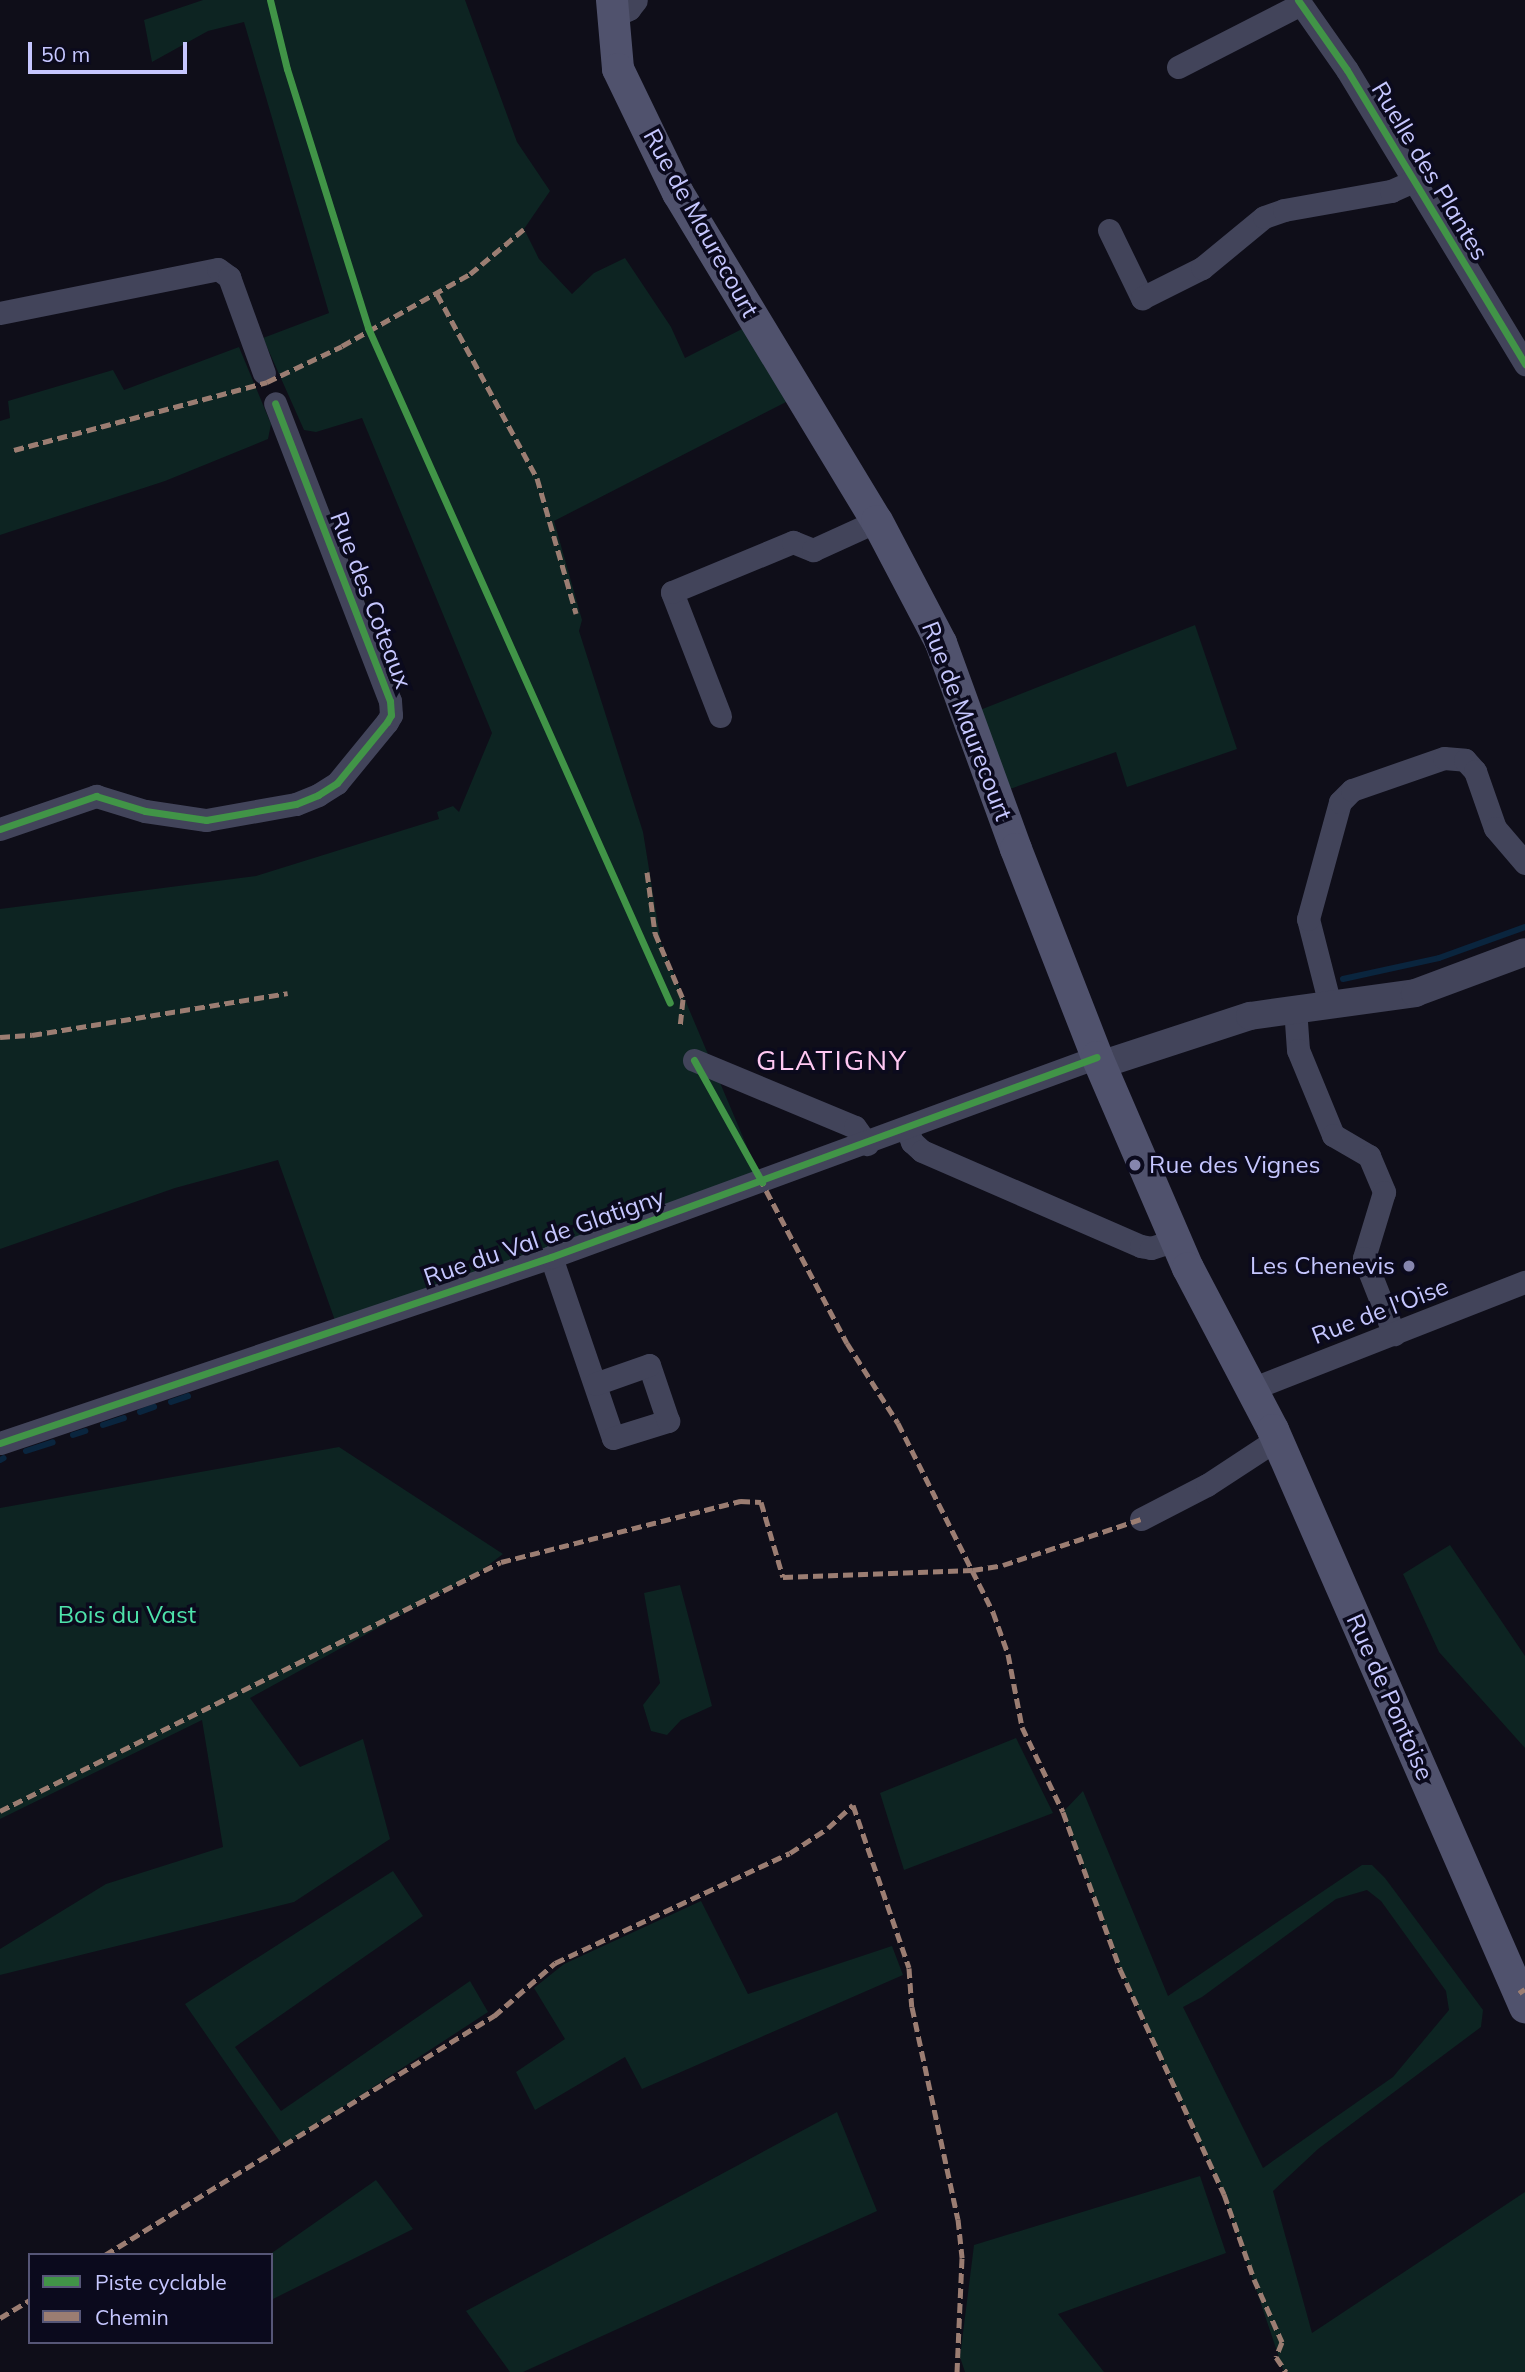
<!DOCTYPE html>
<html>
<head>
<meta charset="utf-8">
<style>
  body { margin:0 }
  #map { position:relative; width:1525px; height:2372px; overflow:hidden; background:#0f0e19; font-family:Mulish,sans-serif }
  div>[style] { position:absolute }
  .green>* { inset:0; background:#0d2422 }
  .stream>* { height:6px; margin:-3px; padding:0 3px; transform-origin:3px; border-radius:3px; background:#0a253e }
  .minor>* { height:23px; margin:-11.5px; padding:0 11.5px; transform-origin:11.5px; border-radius:11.5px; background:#42445a }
  .tertiary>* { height:28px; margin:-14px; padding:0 14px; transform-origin:14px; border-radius:14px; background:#42445a }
  .secondary>* { height:32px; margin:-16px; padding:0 16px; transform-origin:16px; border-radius:16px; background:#50526d }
  .quiet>* { height:5px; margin-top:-2.5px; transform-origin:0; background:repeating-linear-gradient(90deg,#9b7d72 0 10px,transparent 0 15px) }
  .cycleway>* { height:7px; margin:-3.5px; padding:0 3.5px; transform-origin:3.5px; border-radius:3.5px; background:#419447 }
  .dots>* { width:19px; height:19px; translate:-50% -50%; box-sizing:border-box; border:4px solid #0b0a1d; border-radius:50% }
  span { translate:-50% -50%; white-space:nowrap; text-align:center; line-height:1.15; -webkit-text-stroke:7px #0b0a1d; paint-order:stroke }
  .street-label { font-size:24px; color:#c6c7ff }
  .poi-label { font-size:24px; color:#c6c7ff }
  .left { translate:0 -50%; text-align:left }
  .right { translate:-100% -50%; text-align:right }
  .park-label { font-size:24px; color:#4ee3ab }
  .quarter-label { font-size:28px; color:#ffc8f2; letter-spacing:2px }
  .legend { position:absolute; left:28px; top:2253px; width:245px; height:91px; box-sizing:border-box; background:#0b0a1d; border:2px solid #565677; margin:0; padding:9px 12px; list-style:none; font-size:21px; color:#c6c7ff }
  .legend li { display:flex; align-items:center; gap:14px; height:35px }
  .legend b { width:35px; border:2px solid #565677 }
  .scale { position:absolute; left:28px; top:42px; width:159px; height:32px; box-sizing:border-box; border:4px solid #c6c7ff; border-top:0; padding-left:9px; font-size:21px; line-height:24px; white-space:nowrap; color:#c6c7ff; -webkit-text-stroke:5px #0b0a1d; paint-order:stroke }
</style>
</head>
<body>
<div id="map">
  <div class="green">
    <i style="clip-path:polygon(203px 0,465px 0,517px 142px,550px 191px,524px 229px,539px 259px,572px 294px,594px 273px,625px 258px,671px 327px,685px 358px,744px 328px,790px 400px,554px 521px,582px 620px,579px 631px,643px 832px,661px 943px,762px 1182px,338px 1329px,278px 1160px,175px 1188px,0 1249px,0 909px,256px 876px,439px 819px,437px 812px,453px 806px,459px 812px,492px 733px,362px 418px,316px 432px,304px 430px,263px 338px,329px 313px,244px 22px,208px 31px,152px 62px,144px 20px)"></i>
    <i style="clip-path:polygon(239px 347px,271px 424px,268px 439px,165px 481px,0 535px,0 421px,10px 418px,8px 401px,113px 370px,124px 390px)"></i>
    <i style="clip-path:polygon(1195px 625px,1237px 749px,1127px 787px,1116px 752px,1007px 790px,980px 710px)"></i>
    <i style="clip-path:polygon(339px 1447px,503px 1554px,478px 1573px,250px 1698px,300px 1767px,363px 1739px,390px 1839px,294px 1902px,0 1975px,0 1949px,106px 1884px,223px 1847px,202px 1720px,0 1819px,0 1508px)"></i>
    <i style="clip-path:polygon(1450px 1545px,1525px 1656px,1525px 1748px,1439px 1652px,1403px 1574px)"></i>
    <i style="clip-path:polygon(680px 1585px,712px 1706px,681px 1720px,667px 1735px,651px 1731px,643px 1705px,660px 1683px,644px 1593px)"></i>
    <i style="clip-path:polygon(1016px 1738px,1053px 1813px,904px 1870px,880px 1793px)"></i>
    <i style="clip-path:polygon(evenodd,1083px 1791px,1168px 1996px,1362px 1865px,1372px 1865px,1385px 1878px,1483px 2010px,1481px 2027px,1318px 2149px,1273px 2191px,1312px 2333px,1525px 2192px,1525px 2372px,1284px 2372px,1224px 2194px,1120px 1969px,1063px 1812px,1083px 1791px,1367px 1890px,1381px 1901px,1446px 1991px,1449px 2010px,1393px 2077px,1263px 2168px,1183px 2007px,1202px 1997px,1336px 1899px,1367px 1890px)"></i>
    <i style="clip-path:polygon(393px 1871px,423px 1916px,235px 2047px,281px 2111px,470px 1981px,488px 2012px,283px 2146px,185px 2004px)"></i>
    <i style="clip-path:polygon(701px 1901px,748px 1994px,892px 1946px,903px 1975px,642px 2089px,625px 2057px,535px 2110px,516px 2072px,565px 2039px,534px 1988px,564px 1964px)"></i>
    <i style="clip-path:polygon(837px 2112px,877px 2211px,523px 2372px,510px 2372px,466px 2311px)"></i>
    <i style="clip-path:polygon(1200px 2176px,1226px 2253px,1058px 2314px,1104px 2372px,965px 2372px,960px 2357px,974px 2245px)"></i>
    <i style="clip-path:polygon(376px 2180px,413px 2229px,271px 2300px,269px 2255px)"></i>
  </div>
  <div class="stream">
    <i style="left:1343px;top:979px;width:98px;rotate:-12.3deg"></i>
    <i style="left:1439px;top:958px;width:91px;rotate:-19.8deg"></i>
    <i style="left:171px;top:1402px;width:18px;rotate:-19deg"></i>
    <i style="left:140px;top:1412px;width:15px;rotate:-20deg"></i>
    <i style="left:103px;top:1425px;width:22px;rotate:-18deg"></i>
    <i style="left:73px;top:1435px;width:13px;rotate:-18deg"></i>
    <i style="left:26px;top:1451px;width:28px;rotate:-18deg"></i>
    <i style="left:0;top:1460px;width:4px;rotate:-27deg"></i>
  </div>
  <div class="minor">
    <i style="left:1298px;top:0;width:85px;rotate:55deg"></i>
    <i style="left:1347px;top:70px;width:344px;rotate:58.8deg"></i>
    <i style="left:614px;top:16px;width:17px;rotate:-25deg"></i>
    <i style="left:629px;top:9px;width:11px;rotate:-52deg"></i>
    <i style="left:1178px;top:67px;width:138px;rotate:-27.1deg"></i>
    <i style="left:1109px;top:230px;width:76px;rotate:64.1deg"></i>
    <i style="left:1142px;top:298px;width:67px;rotate:-26.6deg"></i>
    <i style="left:1202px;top:268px;width:80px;rotate:-39.4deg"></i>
    <i style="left:1264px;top:217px;width:21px;rotate:-19deg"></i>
    <i style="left:1284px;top:210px;width:109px;rotate:-10.1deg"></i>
    <i style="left:1391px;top:191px;width:24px;rotate:-24deg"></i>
    <i style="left:0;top:313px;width:222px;rotate:-11.4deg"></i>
    <i style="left:218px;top:269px;width:14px;rotate:36deg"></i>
    <i style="left:229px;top:277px;width:102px;rotate:70deg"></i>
    <i style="left:720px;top:716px;width:133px;rotate:-111.2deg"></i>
    <i style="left:672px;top:592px;width:131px;rotate:-22.5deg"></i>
    <i style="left:793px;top:542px;width:22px;rotate:22deg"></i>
    <i style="left:813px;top:550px;width:70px;rotate:-24.4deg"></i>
    <i style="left:0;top:829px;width:102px;rotate:-19deg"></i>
    <i style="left:96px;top:796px;width:51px;rotate:17deg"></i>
    <i style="left:145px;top:811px;width:62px;rotate:8.4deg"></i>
    <i style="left:206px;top:820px;width:91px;rotate:-10.1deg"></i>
    <i style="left:296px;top:804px;width:24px;rotate:-22deg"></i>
    <i style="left:318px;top:795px;width:22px;rotate:-32deg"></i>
    <i style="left:337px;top:783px;width:79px;rotate:-50.7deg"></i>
    <i style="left:387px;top:722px;width:8px;rotate:-60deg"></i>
    <i style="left:391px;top:715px;width:14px;rotate:-94deg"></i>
    <i style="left:390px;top:701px;width:319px;rotate:-111.1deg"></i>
    <i style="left:1330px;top:1005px;width:89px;rotate:-104.3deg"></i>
    <i style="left:1308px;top:919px;width:121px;rotate:-74.7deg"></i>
    <i style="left:1340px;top:802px;width:17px;rotate:-45deg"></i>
    <i style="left:1352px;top:790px;width:97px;rotate:-19.2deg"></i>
    <i style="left:1444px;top:758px;width:21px;rotate:5deg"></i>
    <i style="left:1465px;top:760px;width:15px;rotate:48deg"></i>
    <i style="left:1475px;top:771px;width:60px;rotate:70.7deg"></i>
    <i style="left:1495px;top:828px;width:46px;rotate:49.4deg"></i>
    <i style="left:1295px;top:1008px;width:42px;rotate:85.9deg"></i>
    <i style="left:1298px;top:1050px;width:92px;rotate:67.6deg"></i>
    <i style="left:1333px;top:1135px;width:42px;rotate:30.3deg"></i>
    <i style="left:1369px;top:1156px;width:39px;rotate:67deg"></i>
    <i style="left:1384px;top:1192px;width:69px;rotate:106.9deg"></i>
    <i style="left:1364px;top:1258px;width:82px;rotate:68.5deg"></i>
    <i style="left:694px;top:1060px;width:174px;rotate:22.6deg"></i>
    <i style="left:855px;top:1127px;width:21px;rotate:55deg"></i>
    <i style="left:907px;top:1129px;width:14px;rotate:69deg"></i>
    <i style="left:912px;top:1142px;width:13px;rotate:42deg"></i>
    <i style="left:922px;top:1151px;width:239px;rotate:23.5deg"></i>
    <i style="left:1141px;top:1246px;width:10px;rotate:11deg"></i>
    <i style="left:1151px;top:1248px;width:26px;rotate:-18deg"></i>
    <i style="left:551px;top:1257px;width:191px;rotate:71.1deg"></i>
    <i style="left:613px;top:1438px;width:58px;rotate:-17.2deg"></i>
    <i style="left:668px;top:1421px;width:59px;rotate:-108.7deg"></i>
    <i style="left:649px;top:1365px;width:57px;rotate:160.6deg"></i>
    <i style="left:1254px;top:1388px;width:291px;rotate:-21.4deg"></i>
    <i style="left:0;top:1443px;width:582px;rotate:-18.65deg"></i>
    <i style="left:551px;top:1257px;width:581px;rotate:-20.12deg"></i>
    <i style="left:1141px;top:1519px;width:74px;rotate:-27.3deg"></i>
    <i style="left:1207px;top:1485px;width:84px;rotate:-33.3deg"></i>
  </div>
  <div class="tertiary">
    <i style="left:1100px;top:1065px;width:158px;rotate:-18.1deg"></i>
    <i style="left:1250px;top:1016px;width:167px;rotate:-7.9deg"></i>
    <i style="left:1415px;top:993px;width:117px;rotate:-20.4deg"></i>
  </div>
  <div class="secondary">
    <i style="left:612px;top:0;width:69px;rotate:85deg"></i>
    <i style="left:618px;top:69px;width:138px;rotate:64.2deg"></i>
    <i style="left:678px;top:193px;width:384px;rotate:58.8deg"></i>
    <i style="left:877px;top:521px;width:138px;rotate:62.3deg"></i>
    <i style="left:941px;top:643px;width:219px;rotate:70deg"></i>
    <i style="left:1016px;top:849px;width:223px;rotate:68.7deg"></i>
    <i style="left:1097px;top:1057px;width:230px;rotate:66.7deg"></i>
    <i style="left:1188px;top:1268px;width:183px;rotate:62.3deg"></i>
    <i style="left:1273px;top:1430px;width:630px;rotate:66.41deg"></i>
  </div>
  <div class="quiet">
    <i style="left:437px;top:294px;width:209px;rotate:61.5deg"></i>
    <i style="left:537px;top:478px;width:141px;rotate:73.9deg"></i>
    <i style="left:14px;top:450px;width:262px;rotate:-15deg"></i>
    <i style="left:267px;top:382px;width:83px;rotate:-25.6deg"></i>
    <i style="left:342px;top:346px;width:147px;rotate:-29.4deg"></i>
    <i style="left:470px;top:274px;width:70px;rotate:-39.8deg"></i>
    <i style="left:647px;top:872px;width:62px;rotate:82.5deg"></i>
    <i style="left:655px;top:933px;width:72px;rotate:67deg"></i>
    <i style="left:683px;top:999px;width:27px;rotate:96deg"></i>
    <i style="left:0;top:1037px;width:32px;rotate:-4deg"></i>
    <i style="left:32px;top:1035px;width:259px;rotate:-9.3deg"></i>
    <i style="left:759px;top:1177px;width:188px;rotate:62.1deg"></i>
    <i style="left:847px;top:1343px;width:95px;rotate:57.5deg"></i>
    <i style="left:898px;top:1423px;width:212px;rotate:63.3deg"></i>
    <i style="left:993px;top:1612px;width:45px;rotate:70.3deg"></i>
    <i style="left:1008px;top:1654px;width:74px;rotate:79.1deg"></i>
    <i style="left:1022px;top:1727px;width:94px;rotate:64.2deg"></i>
    <i style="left:1063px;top:1812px;width:167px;rotate:70deg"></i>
    <i style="left:1120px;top:1969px;width:248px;rotate:65.2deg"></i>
    <i style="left:1224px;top:2194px;width:90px;rotate:70.6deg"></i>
    <i style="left:1254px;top:2279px;width:69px;rotate:66deg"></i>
    <i style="left:1282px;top:2342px;width:16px;rotate:112deg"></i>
    <i style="left:1276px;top:2357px;width:18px;rotate:56deg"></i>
    <i style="left:0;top:1811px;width:559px;rotate:-26.43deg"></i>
    <i style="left:501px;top:1562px;width:247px;rotate:-14.3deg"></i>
    <i style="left:740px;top:1501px;width:21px;rotate:3deg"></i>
    <i style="left:761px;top:1502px;width:78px;rotate:73.7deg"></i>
    <i style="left:783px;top:1577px;width:190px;rotate:-2.1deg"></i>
    <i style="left:973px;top:1570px;width:30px;rotate:-9deg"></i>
    <i style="left:1003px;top:1565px;width:145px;rotate:-18.4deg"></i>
    <i style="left:1519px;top:1993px;width:7px;rotate:-34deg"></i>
    <i style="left:105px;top:2255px;width:457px;rotate:-31.6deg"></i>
    <i style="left:494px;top:2016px;width:81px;rotate:-41deg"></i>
    <i style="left:555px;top:1963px;width:259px;rotate:-25.1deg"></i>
    <i style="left:790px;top:1853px;width:45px;rotate:-33.3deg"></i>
    <i style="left:828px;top:1828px;width:34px;rotate:-43deg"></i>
    <i style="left:853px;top:1805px;width:172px;rotate:71deg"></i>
    <i style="left:909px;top:1968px;width:39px;rotate:86deg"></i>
    <i style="left:912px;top:2007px;width:217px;rotate:77.8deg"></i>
    <i style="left:958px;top:2219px;width:39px;rotate:84deg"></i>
    <i style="left:962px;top:2258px;width:114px;rotate:92.5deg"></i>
    <i style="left:0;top:2318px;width:35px;rotate:-31deg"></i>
  </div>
  <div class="cycleway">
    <i style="left:270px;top:0;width:71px;rotate:76.2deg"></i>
    <i style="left:287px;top:69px;width:271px;rotate:72.6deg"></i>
    <i style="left:368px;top:328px;width:739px;rotate:65.9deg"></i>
    <i style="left:1298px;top:0;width:85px;rotate:55deg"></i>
    <i style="left:1347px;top:70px;width:344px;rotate:58.8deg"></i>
    <i style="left:0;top:829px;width:102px;rotate:-19deg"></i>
    <i style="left:96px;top:796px;width:51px;rotate:17deg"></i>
    <i style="left:145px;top:811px;width:62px;rotate:8.4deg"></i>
    <i style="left:206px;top:820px;width:91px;rotate:-10.1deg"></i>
    <i style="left:296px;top:804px;width:24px;rotate:-22deg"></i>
    <i style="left:318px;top:795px;width:22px;rotate:-32deg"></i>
    <i style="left:337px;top:783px;width:79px;rotate:-50.7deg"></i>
    <i style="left:387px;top:722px;width:8px;rotate:-60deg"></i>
    <i style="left:391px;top:715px;width:14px;rotate:-94deg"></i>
    <i style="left:390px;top:701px;width:319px;rotate:-111.1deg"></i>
    <i style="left:694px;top:1060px;width:140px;rotate:60.9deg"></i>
    <i style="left:0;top:1443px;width:582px;rotate:-18.65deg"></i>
    <i style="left:551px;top:1257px;width:581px;rotate:-20.12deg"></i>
  </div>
  <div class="dots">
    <i style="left:1135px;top:1165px;background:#8686ae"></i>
    <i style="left:1409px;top:1266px;background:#8686ae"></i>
  </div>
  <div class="street-label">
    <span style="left:1430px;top:171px;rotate:59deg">Ruelle des Plantes</span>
    <span style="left:701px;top:223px;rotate:61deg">Rue de Maurecourt</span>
    <span style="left:371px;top:600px;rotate:69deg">Rue des Coteaux</span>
    <span style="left:967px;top:721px;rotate:69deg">Rue de Maurecourt</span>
    <span style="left:544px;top:1237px;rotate:-19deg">Rue du Val de Glatigny</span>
    <span style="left:1380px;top:1311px;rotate:-21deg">Rue de l'Oise</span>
    <span style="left:1390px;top:1697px;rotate:66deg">Rue de Pontoise</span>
  </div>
  <div class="poi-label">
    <span class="left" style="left:1149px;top:1165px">Rue des Vignes</span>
    <span class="right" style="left:1395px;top:1266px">Les Chenevis</span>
  </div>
  <div class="park-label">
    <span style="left:127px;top:1615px">Bois du Vast</span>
  </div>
  <div class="quarter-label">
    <span style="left:832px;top:1060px">GLATIGNY</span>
  </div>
  <ul class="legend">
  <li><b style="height:9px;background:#419447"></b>Piste cyclable</li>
  <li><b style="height:9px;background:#9b7d72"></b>Chemin</li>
  </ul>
  <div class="scale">50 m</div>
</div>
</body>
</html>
